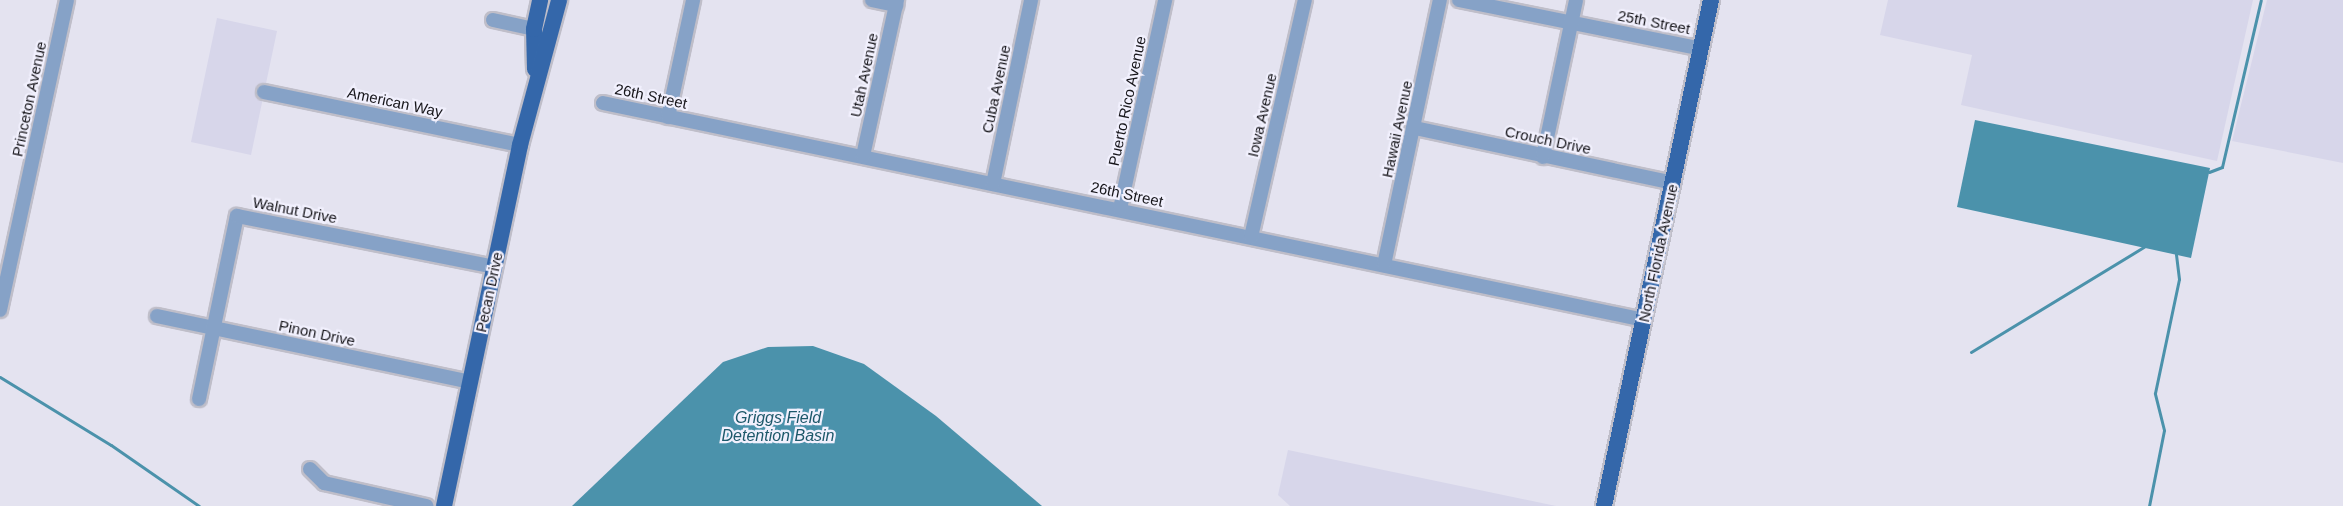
<!DOCTYPE html>
<html>
<head>
<meta charset="utf-8">
<style>
  body { margin:0 }
  #map { position:relative; width:2343px; height:506px; overflow:hidden; background:#e4e3f0; font-family:Arial,sans-serif }
  div>[style] { position:absolute }
  .built>* { inset:0; background:#d7d6ea }
  .water>* { inset:0; background:#4b92ab }
  .stream>* { height:3px; margin:-1.5px; padding:0 1.5px; transform-origin:1.5px; border-radius:1.5px; background:#4b92ab }
  .roads { filter:drop-shadow(2px 0 #bfbec9) drop-shadow(-2px 0 #bfbec9) drop-shadow(0 2px #bfbec9) drop-shadow(0 -2px #bfbec9) }
  .minor>* { height:14px; margin:-7px; padding:0 7px; transform-origin:7px; border-radius:7px; background:#86a2c7 }
  .major>* { height:16px; margin:-8px; padding:0 8px; transform-origin:8px; border-radius:8px; background:#3467aa }
  span { translate:-50% -50%; white-space:nowrap; text-align:center; line-height:1.15; -webkit-text-stroke:4.5px #f1f0fd; paint-order:stroke }
  .street-label { font-size:15px; color:#16151a }
  .water-label { font-size:16px; color:#1d586a; font-style:italic }
</style>
</head>
<body>
<div id="map">
  <div class="built">
    <i style="clip-path:polygon(1888px 0,2253px 0,2217px 161px,1961px 105px,1972px 55px,1880px 35px)"></i>
    <i style="clip-path:polygon(2267px 0,2343px 0,2343px 163px,2232px 141px)"></i>
    <i style="clip-path:polygon(217px 18px,277px 31px,251px 155px,191px 142px)"></i>
    <i style="clip-path:polygon(1288px 450px,1556px 506px,1290px 506px,1278px 495px)"></i>
  </div>
  <div class="water">
    <i style="clip-path:polygon(1975px 120px,2210px 168px,2191px 258px,1957px 207px)"></i>
    <i style="clip-path:polygon(813px 346px,864px 364px,936px 416px,1042px 506px,572px 506px,723px 362px,768px 347px)"></i>
  </div>
  <div class="stream">
    <i style="left:2209px;top:172px;width:14px;rotate:-21deg"></i>
    <i style="left:2222px;top:167px;width:171px;rotate:-76.9deg"></i>
    <i style="left:1971px;top:352px;width:202px;rotate:-31.3deg"></i>
    <i style="left:0;top:377px;width:130px;rotate:31.5deg"></i>
    <i style="left:111px;top:445px;width:107px;rotate:34.7deg"></i>
    <i style="left:2149px;top:506px;width:77px;rotate:-78.8deg"></i>
    <i style="left:2164px;top:430px;width:38px;rotate:-104deg"></i>
    <i style="left:2155px;top:393px;width:116px;rotate:-78.1deg"></i>
    <i style="left:2179px;top:279px;width:25px;rotate:-97deg"></i>
  </div>
  <div class="roads">
    <div class="minor">
      <i style="left:872px;top:0;width:25px;rotate:12deg"></i>
      <i style="left:1459px;top:0;width:247px;rotate:11.4deg"></i>
      <i style="left:493px;top:20px;width:42px;rotate:12.4deg"></i>
      <i style="left:264px;top:92px;width:261px;rotate:11.7deg"></i>
      <i style="left:603px;top:103px;width:1063px;rotate:11.77deg"></i>
      <i style="left:668px;top:117px;width:120px;rotate:-77.9deg"></i>
      <i style="left:1415px;top:128px;width:264px;rotate:12deg"></i>
      <i style="left:863px;top:156px;width:160px;rotate:-77.7deg"></i>
      <i style="left:1543px;top:157px;width:160px;rotate:-78.1deg"></i>
      <i style="left:993px;top:184px;width:188px;rotate:-78.3deg"></i>
      <i style="left:1120px;top:209px;width:214px;rotate:-77.8deg"></i>
      <i style="left:1251px;top:237px;width:243px;rotate:-77.2deg"></i>
      <i style="left:1384px;top:265px;width:271px;rotate:-78.1deg"></i>
      <i style="left:0;top:310px;width:317px;rotate:-77.8deg"></i>
      <i style="left:157px;top:316px;width:319px;rotate:11.9deg"></i>
      <i style="left:199px;top:399px;width:187px;rotate:-78.3deg"></i>
      <i style="left:237px;top:216px;width:263px;rotate:11.2deg"></i>
      <i style="left:310px;top:469px;width:20px;rotate:45deg"></i>
      <i style="left:324px;top:483px;width:105px;rotate:12.7deg"></i>
    </div>
    <div class="major">
      <i style="left:535px;top:69px;width:40px;rotate:-91.4deg"></i>
      <i style="left:534px;top:29px;width:30px;rotate:-78deg"></i>
      <i style="left:444px;top:506px;width:369px;rotate:-78.1deg"></i>
      <i style="left:520px;top:145px;width:150px;rotate:-74.9deg"></i>
      <i style="left:1604px;top:506px;width:517px;rotate:-78.06deg"></i>
    </div>
  </div>
  <div class="street-label">
    <span style="left:1654px;top:22px;rotate:11deg">25th Street</span>
    <span style="left:864px;top:75px;rotate:-78deg">Utah Avenue</span>
    <span style="left:996px;top:89px;rotate:-78deg">Cuba Avenue</span>
    <span style="left:651px;top:96px;rotate:12deg">26th Street</span>
    <span style="left:29px;top:99px;rotate:-78deg">Princeton Avenue</span>
    <span style="left:1127px;top:101px;rotate:-78deg">Puerto Rico Avenue</span>
    <span style="left:395px;top:102px;rotate:12deg">American Way</span>
    <span style="left:1262px;top:115px;rotate:-77deg">Iowa Avenue</span>
    <span style="left:1397px;top:129px;rotate:-78deg">Hawaii Avenue</span>
    <span style="left:1548px;top:140px;rotate:12deg">Crouch Drive</span>
    <span style="left:1127px;top:194px;rotate:12deg">26th Street</span>
    <span style="left:295px;top:210px;rotate:11deg">Walnut Drive</span>
    <span style="left:1658px;top:253px;rotate:-78deg">North Florida Avenue</span>
    <span style="left:489px;top:292px;rotate:-78deg">Pecan Drive</span>
    <span style="left:317px;top:333px;rotate:12deg">Pinon Drive</span>
  </div>
  <div class="water-label">
    <span style="left:778px;top:427px">Griggs Field<br>Detention Basin</span>
  </div>
</div>
</body>
</html>
